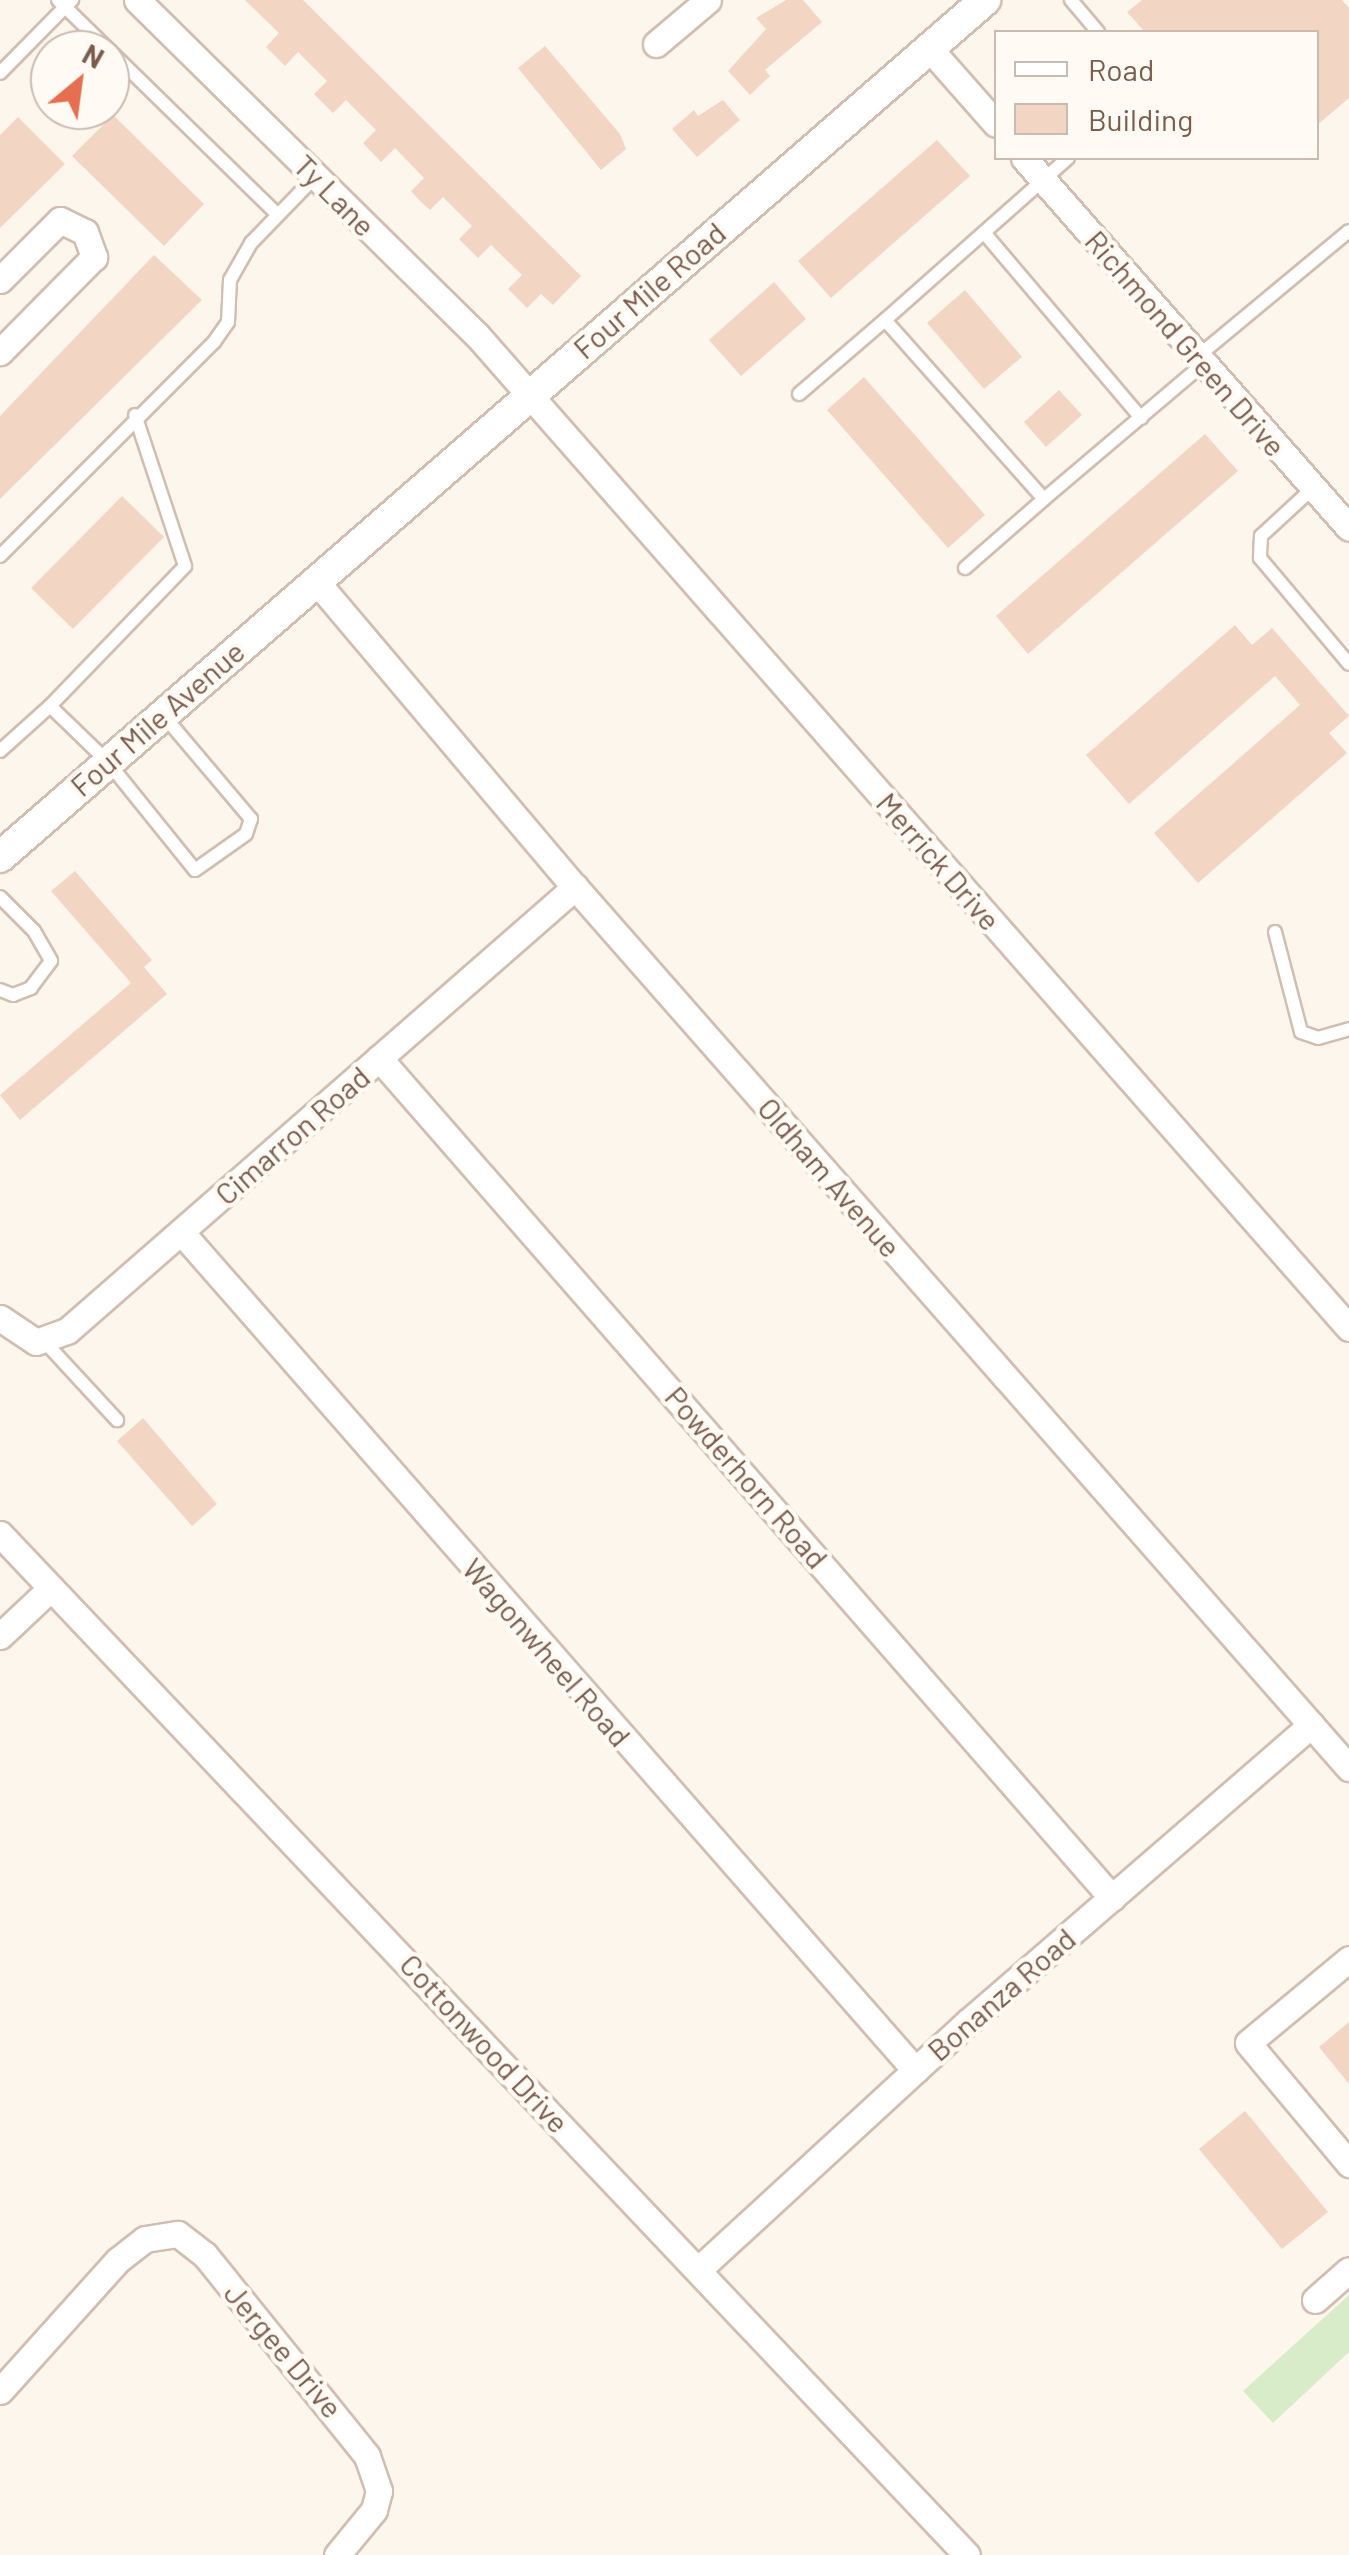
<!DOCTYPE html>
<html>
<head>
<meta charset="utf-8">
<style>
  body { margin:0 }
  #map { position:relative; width:1349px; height:2555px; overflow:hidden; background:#fdf6ec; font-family:Barlow,sans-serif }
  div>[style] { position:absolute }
  .green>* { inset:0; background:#d8ecc9 }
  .building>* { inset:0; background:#f3d5c3 }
  .roads { filter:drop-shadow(2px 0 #d1beb0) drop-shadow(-2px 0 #d1beb0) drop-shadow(0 2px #d1beb0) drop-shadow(0 -2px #d1beb0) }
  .service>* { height:12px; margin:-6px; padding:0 6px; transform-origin:6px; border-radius:6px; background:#fff }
  .minor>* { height:25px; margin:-12.5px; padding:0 12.5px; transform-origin:12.5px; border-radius:12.5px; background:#fff }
  .tertiary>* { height:30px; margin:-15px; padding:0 15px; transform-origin:15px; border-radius:15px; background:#fff }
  span { translate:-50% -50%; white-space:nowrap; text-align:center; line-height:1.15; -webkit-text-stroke:9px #fffaf3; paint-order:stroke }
  .street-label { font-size:30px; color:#7a5c4d }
  .legend { position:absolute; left:994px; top:30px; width:325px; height:130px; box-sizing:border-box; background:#fffaf3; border:2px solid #cabbb1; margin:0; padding:12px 18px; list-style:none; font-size:30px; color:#7a5c4d }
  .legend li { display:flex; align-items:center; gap:20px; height:50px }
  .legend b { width:50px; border:2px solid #cabbb1 }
  .north { position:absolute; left:30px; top:30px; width:100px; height:100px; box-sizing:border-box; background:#fffaf3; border:2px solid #cabbb1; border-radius:50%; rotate:29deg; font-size:28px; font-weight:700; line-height:40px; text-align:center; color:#7a5c4d }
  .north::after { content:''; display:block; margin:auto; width:35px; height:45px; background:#e76f51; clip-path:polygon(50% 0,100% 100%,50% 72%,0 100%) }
</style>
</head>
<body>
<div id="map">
  <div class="green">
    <i style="clip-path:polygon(1349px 2295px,1349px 2352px,1273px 2423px,1243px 2391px)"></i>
  </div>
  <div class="building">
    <i style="clip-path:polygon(245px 0,303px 0,581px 276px,553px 305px,541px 294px,527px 308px,508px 289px,522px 275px,491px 245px,478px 258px,459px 239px,472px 226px,443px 197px,430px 210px,420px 201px,411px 191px,424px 178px,395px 148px,381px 162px,363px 143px,376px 130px,346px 100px,333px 113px,314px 94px,327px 81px,298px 52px,285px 66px,266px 47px,279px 33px)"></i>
    <i style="clip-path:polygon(786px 0,803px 0,822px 22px,765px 70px,770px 76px,750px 95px,728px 71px,766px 29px,756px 18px)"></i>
    <i style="clip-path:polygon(1142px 0,1342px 0,1349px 8px,1349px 98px,1316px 126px,1316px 32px,1145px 32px,1127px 12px)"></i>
    <i style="clip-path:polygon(545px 46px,620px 134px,626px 149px,601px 170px,518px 68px)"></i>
    <i style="clip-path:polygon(723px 100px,740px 120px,697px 157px,672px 129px,694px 110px,698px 116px)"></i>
    <i style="clip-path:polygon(113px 115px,204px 204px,164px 246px,72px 156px)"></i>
    <i style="clip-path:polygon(18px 117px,65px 164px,0 228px,0 135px)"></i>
    <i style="clip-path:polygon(937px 140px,970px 176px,831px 298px,798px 261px)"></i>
    <i style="clip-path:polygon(154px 255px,202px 300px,0 499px,0 416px)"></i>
    <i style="clip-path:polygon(774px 282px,806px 319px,741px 376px,709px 340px)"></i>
    <i style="clip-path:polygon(965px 290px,1022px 357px,984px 389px,927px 323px)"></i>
    <i style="clip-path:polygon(864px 377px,985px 515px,948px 548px,827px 410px)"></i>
    <i style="clip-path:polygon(1059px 390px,1082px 415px,1046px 447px,1024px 422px)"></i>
    <i style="clip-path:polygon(1205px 434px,1238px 471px,1028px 654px,996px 616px)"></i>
    <i style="clip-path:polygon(122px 496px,164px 537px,73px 629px,31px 588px)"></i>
    <i style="clip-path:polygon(1235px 625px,1252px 645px,1272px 628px,1349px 716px,1329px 733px,1347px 753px,1198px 883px,1154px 833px,1300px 705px,1275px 676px,1129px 804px,1086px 755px)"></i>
    <i style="clip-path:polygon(75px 871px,152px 960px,144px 967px,167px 994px,20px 1120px,0 1095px,131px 983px,51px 891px)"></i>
    <i style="clip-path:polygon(143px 1418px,217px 1504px,192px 1526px,117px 1441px)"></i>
    <i style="clip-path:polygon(1349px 2022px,1349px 2084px,1319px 2047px)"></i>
    <i style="clip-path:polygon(1245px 2111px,1328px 2212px,1282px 2249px,1199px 2149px)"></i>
  </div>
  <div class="roads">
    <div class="service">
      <i style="left:58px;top:0;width:71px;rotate:44.4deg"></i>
      <i style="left:1071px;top:0;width:42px;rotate:49.8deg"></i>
      <i style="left:110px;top:51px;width:233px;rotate:44.3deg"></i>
      <i style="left:0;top:73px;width:103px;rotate:-45.4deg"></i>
      <i style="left:1068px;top:158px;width:244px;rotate:138.5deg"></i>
      <i style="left:885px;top:320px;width:239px;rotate:48.4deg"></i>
      <i style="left:1044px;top:499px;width:209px;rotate:-40.3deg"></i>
      <i style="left:986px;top:235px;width:240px;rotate:49.7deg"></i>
      <i style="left:1197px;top:357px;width:197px;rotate:-39.7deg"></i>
      <i style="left:799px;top:394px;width:113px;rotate:-40.7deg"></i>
      <i style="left:1313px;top:488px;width:71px;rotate:137.3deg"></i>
      <i style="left:1261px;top:536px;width:22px;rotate:93deg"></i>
      <i style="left:1260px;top:558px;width:138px;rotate:50deg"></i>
      <i style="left:0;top:556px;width:303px;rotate:-45deg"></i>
      <i style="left:214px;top:342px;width:24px;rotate:-55deg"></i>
      <i style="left:228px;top:322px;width:42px;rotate:-87.3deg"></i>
      <i style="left:230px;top:280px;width:43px;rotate:-60.4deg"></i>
      <i style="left:251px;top:243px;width:93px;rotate:-45.9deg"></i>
      <i style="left:965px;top:568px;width:105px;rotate:-41.1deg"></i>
      <i style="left:50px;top:706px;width:194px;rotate:-46deg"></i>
      <i style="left:185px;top:566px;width:159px;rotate:-108.3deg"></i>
      <i style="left:0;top:751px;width:67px;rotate:-42deg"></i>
      <i style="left:50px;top:706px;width:79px;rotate:44deg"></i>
      <i style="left:107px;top:761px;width:140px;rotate:51.1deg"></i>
      <i style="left:195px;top:870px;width:62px;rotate:-35.2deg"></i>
      <i style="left:246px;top:834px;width:16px;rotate:-72deg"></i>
      <i style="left:251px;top:819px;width:135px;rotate:-130.2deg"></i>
      <i style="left:0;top:897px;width:48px;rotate:45deg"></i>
      <i style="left:34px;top:931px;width:34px;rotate:60deg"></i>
      <i style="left:51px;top:961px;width:34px;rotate:127deg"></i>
      <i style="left:31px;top:988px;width:19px;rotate:159deg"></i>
      <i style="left:13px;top:995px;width:14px;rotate:-159deg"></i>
      <i style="left:1275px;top:932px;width:103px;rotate:75.4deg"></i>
      <i style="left:1301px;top:1032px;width:18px;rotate:19deg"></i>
      <i style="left:1318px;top:1038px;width:32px;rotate:-16deg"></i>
      <i style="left:44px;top:1341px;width:108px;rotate:47.3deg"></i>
    </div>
    <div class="minor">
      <i style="left:137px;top:0;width:476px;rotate:44.6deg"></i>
      <i style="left:476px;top:334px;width:1323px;rotate:48.71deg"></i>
      <i style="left:656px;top:44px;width:68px;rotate:-40.2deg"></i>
      <i style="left:929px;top:48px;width:101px;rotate:48.6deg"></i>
      <i style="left:1024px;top:158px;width:492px;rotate:48.7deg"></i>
      <i style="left:0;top:280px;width:85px;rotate:-45deg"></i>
      <i style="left:60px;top:220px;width:28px;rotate:26deg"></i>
      <i style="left:85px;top:232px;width:27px;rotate:70deg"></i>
      <i style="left:94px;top:257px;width:134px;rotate:134.7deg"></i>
      <i style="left:316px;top:581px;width:401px;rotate:49.8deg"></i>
      <i style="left:575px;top:887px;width:1173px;rotate:48.7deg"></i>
      <i style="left:379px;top:1058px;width:1115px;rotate:48.89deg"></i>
      <i style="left:182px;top:1233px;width:1113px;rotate:48.79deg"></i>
      <i style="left:0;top:1318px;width:43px;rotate:33.7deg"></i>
      <i style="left:36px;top:1342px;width:33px;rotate:-20deg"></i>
      <i style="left:67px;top:1331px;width:675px;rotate:-41.15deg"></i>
      <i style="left:0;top:1534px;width:1406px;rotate:46.56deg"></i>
      <i style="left:0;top:1636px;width:70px;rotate:-43.3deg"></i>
      <i style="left:1349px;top:1959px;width:131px;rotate:140.3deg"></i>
      <i style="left:1248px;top:2043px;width:158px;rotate:50.1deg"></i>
      <i style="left:698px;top:2270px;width:367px;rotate:-42.6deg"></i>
      <i style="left:968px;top:2022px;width:454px;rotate:-40.9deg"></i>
      <i style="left:1315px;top:2300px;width:45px;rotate:-41.4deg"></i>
      <i style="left:0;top:2391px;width:176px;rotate:-48deg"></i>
      <i style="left:118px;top:2260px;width:34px;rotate:-38deg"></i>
      <i style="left:145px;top:2239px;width:33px;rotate:-9deg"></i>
      <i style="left:178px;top:2234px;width:34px;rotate:38deg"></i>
      <i style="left:205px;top:2255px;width:258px;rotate:51.1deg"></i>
      <i style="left:367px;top:2456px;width:37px;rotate:71deg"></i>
      <i style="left:379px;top:2491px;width:20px;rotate:105deg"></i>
      <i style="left:374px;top:2510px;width:58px;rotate:129.4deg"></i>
    </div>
    <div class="tertiary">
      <i style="left:0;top:857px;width:1306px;rotate:-41.02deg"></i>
    </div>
  </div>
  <div class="street-label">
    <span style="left:335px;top:195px;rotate:45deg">Ty Lane</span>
    <span style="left:649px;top:290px;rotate:-41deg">Four Mile Road</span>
    <span style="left:1186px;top:343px;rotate:49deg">Richmond Green Drive</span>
    <span style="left:157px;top:718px;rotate:-41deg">Four Mile Avenue</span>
    <span style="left:939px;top:861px;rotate:49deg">Merrick Drive</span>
    <span style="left:292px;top:1135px;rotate:-41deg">Cimarron Road</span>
    <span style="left:830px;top:1177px;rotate:49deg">Oldham Avenue</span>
    <span style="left:747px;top:1477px;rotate:49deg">Powderhorn Road</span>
    <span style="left:547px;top:1652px;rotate:49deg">Wagonwheel Road</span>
    <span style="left:1001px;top:1994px;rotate:-41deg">Bonanza Road</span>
    <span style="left:485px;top:2043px;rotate:47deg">Cottonwood Drive</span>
    <span style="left:284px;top:2350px;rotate:50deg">Jergee Drive</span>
  </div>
  <ul class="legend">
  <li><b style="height:12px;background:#fff"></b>Road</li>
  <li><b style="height:28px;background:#f3d5c3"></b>Building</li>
  </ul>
  <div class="north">N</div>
</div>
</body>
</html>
